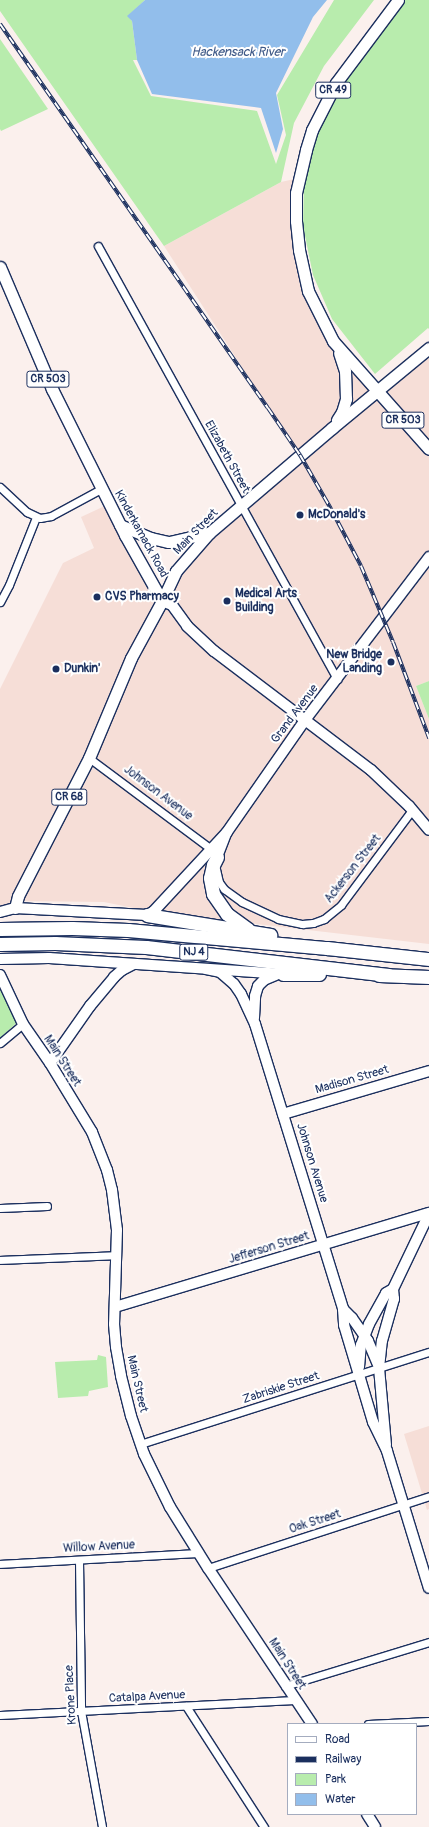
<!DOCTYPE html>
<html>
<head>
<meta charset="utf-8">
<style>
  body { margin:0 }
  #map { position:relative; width:429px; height:1827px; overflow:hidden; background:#fbf0ed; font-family:Pangolin,sans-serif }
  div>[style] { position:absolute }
  .built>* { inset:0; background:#f6ded7 }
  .green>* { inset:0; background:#b8ecad }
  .water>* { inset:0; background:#92beeb }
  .roads { filter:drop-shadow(1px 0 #1b2f5e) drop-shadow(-1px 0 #1b2f5e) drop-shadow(0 1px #1b2f5e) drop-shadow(0 -1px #1b2f5e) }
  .street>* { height:7px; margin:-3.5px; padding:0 3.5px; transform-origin:3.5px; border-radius:3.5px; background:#fff }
  .secondary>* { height:10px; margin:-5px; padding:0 5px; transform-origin:5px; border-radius:5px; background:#fff }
  .primary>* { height:11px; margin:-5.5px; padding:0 5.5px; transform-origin:5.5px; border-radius:5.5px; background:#fff }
  .highway>* { height:13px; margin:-6.5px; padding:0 6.5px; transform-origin:6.5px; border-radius:6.5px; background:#fff }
  .rail>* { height:4px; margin-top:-2px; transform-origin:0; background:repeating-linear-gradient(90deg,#fff 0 8px,#1b2f5e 0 16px); box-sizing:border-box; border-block:1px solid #1b2f5e }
  .dots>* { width:11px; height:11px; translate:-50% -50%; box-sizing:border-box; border:2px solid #fff; border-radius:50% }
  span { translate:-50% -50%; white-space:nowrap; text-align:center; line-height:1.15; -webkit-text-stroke:4px #fff; paint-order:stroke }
  .shield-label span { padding:1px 3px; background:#fff; border:1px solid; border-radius:3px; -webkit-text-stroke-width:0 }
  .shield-label { font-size:11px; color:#1b2f5e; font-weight:700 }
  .street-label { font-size:12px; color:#1b2f5e }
  .poi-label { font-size:12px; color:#1b2f5e; font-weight:700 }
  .left { translate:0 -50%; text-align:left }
  .right { translate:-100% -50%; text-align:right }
  .water-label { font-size:13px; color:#3f5a88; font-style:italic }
  .legend { position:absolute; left:287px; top:1723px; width:130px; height:92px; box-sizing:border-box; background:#fff; border:1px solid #a4acbf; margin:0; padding:5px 7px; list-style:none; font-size:12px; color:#1b2f5e }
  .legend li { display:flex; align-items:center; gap:8px; height:20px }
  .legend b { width:20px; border:1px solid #a4acbf }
</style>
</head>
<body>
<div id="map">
  <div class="built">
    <i style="clip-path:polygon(299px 178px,296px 221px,317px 310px,377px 391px,429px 348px,429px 681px,416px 686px,429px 719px,429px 944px,153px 912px,104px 902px,17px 901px,0 912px,0 689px,63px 563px,94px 548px,81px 517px,109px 504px,162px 600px,176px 571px,299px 456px,164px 246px,281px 182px)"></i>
    <i style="clip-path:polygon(429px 1426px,429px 1509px,427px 1510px,404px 1434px)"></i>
  </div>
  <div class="green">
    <i style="clip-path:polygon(0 0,145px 0,128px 16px,132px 21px,137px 60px,133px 60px,151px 96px,257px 111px,276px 164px,286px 135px,277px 95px,334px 0,374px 0,324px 66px,294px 123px,281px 182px,164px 246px,0 11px)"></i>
    <i style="clip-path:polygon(403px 0,429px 0,429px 329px,428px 328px,375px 374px,332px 319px,313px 275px,303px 226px,304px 181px,317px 130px,340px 84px)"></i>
    <i style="clip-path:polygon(0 39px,48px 109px,1px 131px,0 129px)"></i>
    <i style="clip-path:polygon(429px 681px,429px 719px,416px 686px)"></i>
    <i style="clip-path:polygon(4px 971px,22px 1018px,0 1038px,0 975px)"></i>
    <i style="clip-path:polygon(98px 1355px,106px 1357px,108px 1387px,89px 1391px,88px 1396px,58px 1398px,55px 1362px,97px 1360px)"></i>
  </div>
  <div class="water">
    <i style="clip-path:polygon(145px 0,327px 0,313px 17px,276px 93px,283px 129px,276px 153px,261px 108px,152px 94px,137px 60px,132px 21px,127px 16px)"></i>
  </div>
  <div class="roads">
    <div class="street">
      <i style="left:98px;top:246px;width:495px;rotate:61.1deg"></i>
      <i style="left:0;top:487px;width:37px;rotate:43deg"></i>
      <i style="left:27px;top:512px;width:14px;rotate:25deg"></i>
      <i style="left:40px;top:518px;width:11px;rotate:-10deg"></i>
      <i style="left:51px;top:516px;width:57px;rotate:-28.4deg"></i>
      <i style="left:0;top:602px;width:19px;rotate:-62deg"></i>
      <i style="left:9px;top:585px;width:73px;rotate:-68.3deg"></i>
      <i style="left:89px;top:758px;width:152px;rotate:36.7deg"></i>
      <i style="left:216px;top:869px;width:13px;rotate:77deg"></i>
      <i style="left:219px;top:882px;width:9px;rotate:54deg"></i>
      <i style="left:224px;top:889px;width:22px;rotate:36deg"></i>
      <i style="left:242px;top:902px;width:40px;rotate:25deg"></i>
      <i style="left:278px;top:919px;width:25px;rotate:12deg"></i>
      <i style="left:302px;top:924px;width:11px;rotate:-5deg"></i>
      <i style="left:313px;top:923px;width:12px;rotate:-20deg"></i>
      <i style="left:324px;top:919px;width:22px;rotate:-39deg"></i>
      <i style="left:341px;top:905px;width:119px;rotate:-53.2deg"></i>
      <i style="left:0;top:1043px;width:30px;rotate:-40deg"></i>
      <i style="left:0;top:1208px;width:47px;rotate:-2.4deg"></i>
      <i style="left:0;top:1260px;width:117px;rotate:-2.4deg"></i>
      <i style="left:140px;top:1444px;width:303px;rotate:-17.7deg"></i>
      <i style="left:79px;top:1560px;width:151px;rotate:89.2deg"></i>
      <i style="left:81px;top:1711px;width:118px;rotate:79.7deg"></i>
      <i style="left:0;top:1564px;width:199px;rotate:-3.2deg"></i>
      <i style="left:208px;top:1568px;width:232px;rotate:-18deg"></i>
      <i style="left:285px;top:1686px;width:151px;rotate:-17deg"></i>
      <i style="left:186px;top:1706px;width:144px;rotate:57.2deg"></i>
      <i style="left:0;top:1715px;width:295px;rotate:-2.9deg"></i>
      <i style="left:368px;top:1724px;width:61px;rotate:-2.8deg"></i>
    </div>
    <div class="secondary">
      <i style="left:162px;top:601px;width:11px;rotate:22deg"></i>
      <i style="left:172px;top:605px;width:26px;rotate:54deg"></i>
      <i style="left:187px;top:626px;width:37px;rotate:43deg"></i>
      <i style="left:214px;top:651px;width:197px;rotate:37.2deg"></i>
      <i style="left:371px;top:770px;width:52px;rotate:43.5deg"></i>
      <i style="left:409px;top:806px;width:31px;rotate:50deg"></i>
      <i style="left:217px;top:857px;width:25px;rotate:-69deg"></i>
      <i style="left:0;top:912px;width:16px;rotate:-15deg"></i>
      <i style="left:15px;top:908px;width:132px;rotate:3deg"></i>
      <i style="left:147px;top:915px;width:7px;rotate:-27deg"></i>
      <i style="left:153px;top:912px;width:109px;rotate:-47.2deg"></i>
      <i style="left:227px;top:832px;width:136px;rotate:-55.1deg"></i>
      <i style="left:305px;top:720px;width:205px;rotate:-52.7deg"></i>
      <i style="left:0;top:959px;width:49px;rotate:-1.2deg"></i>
      <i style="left:49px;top:958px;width:235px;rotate:3.9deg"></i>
      <i style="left:206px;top:969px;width:14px;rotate:12deg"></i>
      <i style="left:220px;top:972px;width:18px;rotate:41deg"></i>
      <i style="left:234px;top:984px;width:12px;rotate:55deg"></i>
      <i style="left:241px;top:994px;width:33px;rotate:65deg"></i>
      <i style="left:255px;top:1024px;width:298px;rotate:72.8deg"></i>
      <i style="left:343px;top:1309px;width:16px;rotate:86deg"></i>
      <i style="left:344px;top:1325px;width:52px;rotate:73.3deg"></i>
      <i style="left:359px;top:1375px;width:49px;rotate:73.4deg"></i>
      <i style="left:373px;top:1422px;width:32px;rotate:64deg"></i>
      <i style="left:387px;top:1451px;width:143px;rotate:73deg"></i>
      <i style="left:0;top:975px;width:54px;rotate:64.9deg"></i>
      <i style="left:23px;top:1024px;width:47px;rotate:55.3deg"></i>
      <i style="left:50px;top:1063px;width:81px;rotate:58.7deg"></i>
      <i style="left:92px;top:1132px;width:41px;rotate:68.5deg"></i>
      <i style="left:107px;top:1170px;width:21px;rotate:76deg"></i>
      <i style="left:112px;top:1190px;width:40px;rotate:82.9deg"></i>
      <i style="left:117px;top:1230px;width:94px;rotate:91.8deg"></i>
      <i style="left:114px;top:1324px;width:23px;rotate:85deg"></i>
      <i style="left:116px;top:1347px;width:29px;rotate:80deg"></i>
      <i style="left:121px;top:1376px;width:41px;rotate:76deg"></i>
      <i style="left:131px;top:1416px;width:40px;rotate:71.1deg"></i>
      <i style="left:144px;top:1454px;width:59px;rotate:63.9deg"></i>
      <i style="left:170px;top:1507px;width:72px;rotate:58.1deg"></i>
      <i style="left:208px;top:1568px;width:187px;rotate:56.3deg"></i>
      <i style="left:254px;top:1018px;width:22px;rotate:-87deg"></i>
      <i style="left:255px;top:996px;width:10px;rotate:-73deg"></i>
      <i style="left:258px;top:986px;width:8px;rotate:-45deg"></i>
      <i style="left:264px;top:980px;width:13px;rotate:-23deg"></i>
      <i style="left:50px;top:1063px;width:70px;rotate:-54.9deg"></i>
      <i style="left:90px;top:1006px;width:38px;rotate:-50deg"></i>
      <i style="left:114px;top:977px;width:11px;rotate:-41deg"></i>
      <i style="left:122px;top:970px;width:13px;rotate:-27deg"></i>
      <i style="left:283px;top:1114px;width:152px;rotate:-16.4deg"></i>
      <i style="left:115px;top:1307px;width:328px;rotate:-16.7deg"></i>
      <i style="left:343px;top:1309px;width:13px;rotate:45deg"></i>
      <i style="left:352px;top:1318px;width:28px;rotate:55deg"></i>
      <i style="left:368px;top:1341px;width:26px;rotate:67deg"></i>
      <i style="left:359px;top:1367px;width:22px;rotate:-85deg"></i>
      <i style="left:361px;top:1345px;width:22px;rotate:-69deg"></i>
      <i style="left:369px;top:1324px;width:35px;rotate:-61deg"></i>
      <i style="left:386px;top:1293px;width:8px;rotate:-30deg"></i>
      <i style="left:386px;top:1445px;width:77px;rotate:-95.2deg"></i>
      <i style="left:379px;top:1368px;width:27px;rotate:-84deg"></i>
      <i style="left:382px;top:1341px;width:44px;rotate:-74.1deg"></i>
      <i style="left:394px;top:1299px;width:10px;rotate:-96deg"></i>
      <i style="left:393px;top:1289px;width:83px;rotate:-64.4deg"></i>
      <i style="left:367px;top:1814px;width:15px;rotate:58deg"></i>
    </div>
    <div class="primary">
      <i style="left:398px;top:0;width:104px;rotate:126.8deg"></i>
      <i style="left:336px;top:83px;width:53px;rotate:117.1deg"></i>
      <i style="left:312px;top:130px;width:21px;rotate:107deg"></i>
      <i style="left:306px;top:150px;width:44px;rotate:103.1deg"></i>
      <i style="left:296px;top:193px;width:28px;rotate:90deg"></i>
      <i style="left:296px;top:221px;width:29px;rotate:84deg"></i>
      <i style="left:299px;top:250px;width:42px;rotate:77.6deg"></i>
      <i style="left:308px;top:291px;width:56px;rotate:63.4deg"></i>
      <i style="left:333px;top:341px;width:144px;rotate:48.4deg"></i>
      <i style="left:0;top:267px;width:133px;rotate:66.9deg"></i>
      <i style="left:52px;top:389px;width:163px;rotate:63.4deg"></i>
      <i style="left:125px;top:535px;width:76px;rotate:60.7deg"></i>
      <i style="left:337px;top:420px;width:9px;rotate:-58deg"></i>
      <i style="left:342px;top:412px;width:14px;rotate:-73deg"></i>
      <i style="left:346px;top:399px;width:28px;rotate:-92deg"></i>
      <i style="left:345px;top:371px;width:19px;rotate:-108deg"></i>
      <i style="left:120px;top:525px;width:34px;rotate:23deg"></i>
      <i style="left:151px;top:538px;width:18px;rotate:13deg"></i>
      <i style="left:169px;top:542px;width:41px;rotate:-12.7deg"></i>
      <i style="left:15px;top:908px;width:12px;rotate:-76deg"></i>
      <i style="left:18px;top:896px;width:155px;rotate:-62.8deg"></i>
      <i style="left:89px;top:758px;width:108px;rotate:-67.2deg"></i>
      <i style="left:131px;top:658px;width:65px;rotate:-61.5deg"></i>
      <i style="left:162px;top:601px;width:33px;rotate:-65deg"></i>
      <i style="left:176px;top:571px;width:50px;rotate:-49deg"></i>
      <i style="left:209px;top:533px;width:162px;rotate:-40.5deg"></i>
      <i style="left:332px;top:428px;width:126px;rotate:-39.5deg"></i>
    </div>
    <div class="highway">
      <i style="left:217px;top:857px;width:9px;rotate:117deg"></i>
      <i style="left:213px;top:865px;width:13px;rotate:103deg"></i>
      <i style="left:210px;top:878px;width:16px;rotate:79deg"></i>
      <i style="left:213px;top:894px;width:24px;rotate:55deg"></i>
      <i style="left:227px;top:914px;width:26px;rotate:36deg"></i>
      <i style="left:147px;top:915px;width:125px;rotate:9.2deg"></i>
      <i style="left:0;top:929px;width:72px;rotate:-0.8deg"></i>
      <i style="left:72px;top:928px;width:56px;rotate:2deg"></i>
      <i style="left:128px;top:930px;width:200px;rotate:5.2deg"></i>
      <i style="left:327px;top:948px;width:103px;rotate:6.2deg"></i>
      <i style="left:0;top:944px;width:55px;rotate:-1deg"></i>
      <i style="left:55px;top:943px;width:91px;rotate:2.5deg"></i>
      <i style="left:146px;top:947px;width:244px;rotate:6.6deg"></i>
      <i style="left:283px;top:974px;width:36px"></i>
      <i style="left:379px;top:975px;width:50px;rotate:2.3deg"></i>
    </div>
  </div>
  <div class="rail">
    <i style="left:0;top:24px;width:468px;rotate:55.1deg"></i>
    <i style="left:268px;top:408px;width:57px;rotate:55.8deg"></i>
    <i style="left:300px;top:455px;width:62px;rotate:60.1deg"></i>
    <i style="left:331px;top:509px;width:64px;rotate:62.2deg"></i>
    <i style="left:361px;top:566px;width:82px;rotate:67.2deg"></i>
    <i style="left:393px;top:642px;width:103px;rotate:69.4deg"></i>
  </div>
  <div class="dots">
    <i style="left:300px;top:515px;background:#1b2f5e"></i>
    <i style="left:97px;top:597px;background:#1b2f5e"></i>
    <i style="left:227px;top:601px;background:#1b2f5e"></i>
    <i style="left:391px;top:662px;background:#1b2f5e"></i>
    <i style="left:56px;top:669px;background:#1b2f5e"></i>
  </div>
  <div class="shield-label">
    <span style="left:333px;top:90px">CR 49</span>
    <span style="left:48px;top:379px">CR 503</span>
    <span style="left:403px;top:420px">CR 503</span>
    <span style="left:69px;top:797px">CR 68</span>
    <span style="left:194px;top:952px">NJ 4</span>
  </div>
  <div class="street-label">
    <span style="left:227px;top:457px;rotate:61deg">Elizabeth Street</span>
    <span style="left:196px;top:532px;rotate:-46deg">Main Street</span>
    <span style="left:141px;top:534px;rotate:61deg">Kinderkamack Road</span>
    <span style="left:295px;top:714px;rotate:-53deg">Grand Avenue</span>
    <span style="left:158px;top:793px;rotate:37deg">Johnson Avenue</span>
    <span style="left:353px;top:869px;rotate:-52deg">Ackerson Street</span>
    <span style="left:62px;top:1061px;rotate:57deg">Main Street</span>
    <span style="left:352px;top:1080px;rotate:-16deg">Madison Street</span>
    <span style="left:312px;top:1163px;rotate:73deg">Johnson Avenue</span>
    <span style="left:269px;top:1248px;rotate:-17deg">Jefferson Street</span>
    <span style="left:137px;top:1384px;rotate:77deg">Main Street</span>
    <span style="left:281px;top:1388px;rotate:-18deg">Zabriskie Street</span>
    <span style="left:315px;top:1522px;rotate:-18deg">Oak Street</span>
    <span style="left:99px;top:1547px;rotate:-3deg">Willow Avenue</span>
    <span style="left:287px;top:1664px;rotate:57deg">Main Street</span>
    <span style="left:71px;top:1695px;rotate:-93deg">Krone Place</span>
    <span style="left:147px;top:1697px;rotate:-3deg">Catalpa Avenue</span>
  </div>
  <div class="poi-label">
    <span class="left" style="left:308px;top:515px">McDonald's</span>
    <span class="left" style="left:235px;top:601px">Medical Arts<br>Building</span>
    <span class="left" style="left:105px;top:597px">CVS Pharmacy</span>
    <span class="right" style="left:382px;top:662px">New Bridge<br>Landing</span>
    <span class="left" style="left:64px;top:669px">Dunkin'</span>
  </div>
  <div class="water-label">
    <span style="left:238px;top:52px">Hackensack River</span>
  </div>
  <ul class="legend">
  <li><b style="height:5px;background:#fff"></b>Road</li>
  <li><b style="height:5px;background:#1b2f5e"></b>Railway</li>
  <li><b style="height:11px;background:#b8ecad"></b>Park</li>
  <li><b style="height:11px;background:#92beeb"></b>Water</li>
  </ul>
</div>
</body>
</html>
